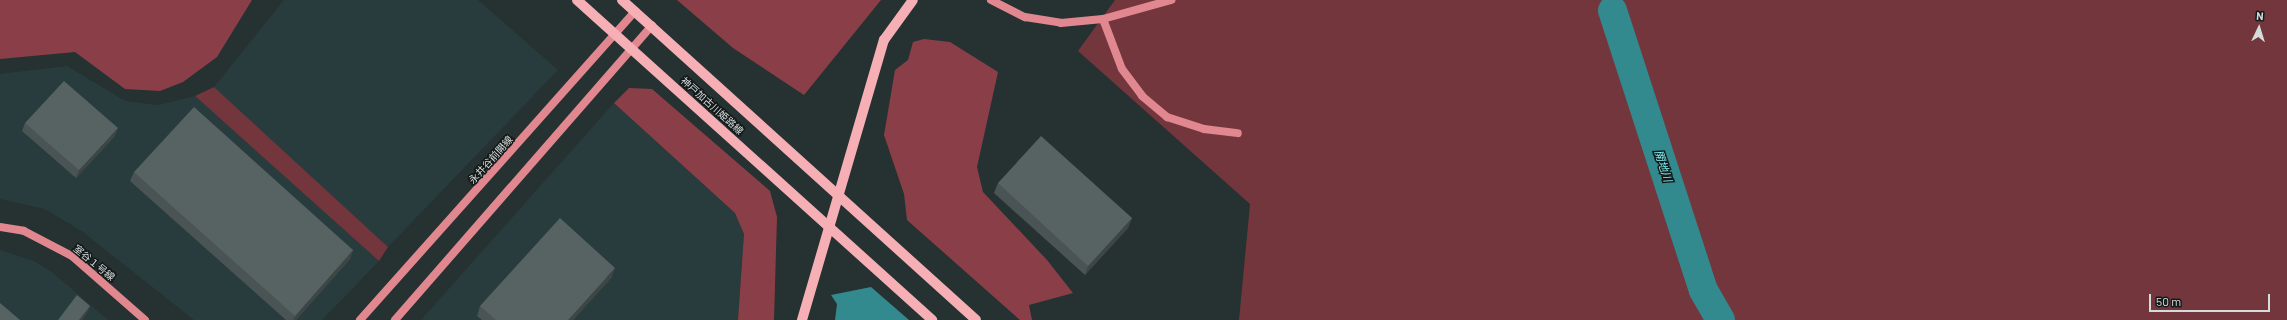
<!DOCTYPE html>
<html>
<head>
<meta charset="utf-8">
<style>
  body { margin:0 }
  #map { position:relative; width:2287px; height:320px; overflow:hidden; background:#263131; font-family:Barlow,"Noto Sans JP",sans-serif }
  div>[style] { position:absolute }
  .built>* { inset:0; background:#293c3d }
  .green>* { inset:0; background:#74363d }
  .forest>* { inset:0; background:#8a3f48 }
  .water>* { inset:0; background:#32898e }
  .river>* { height:29px; margin:-14.5px; padding:0 14.5px; transform-origin:14.5px; border-radius:14.5px; background:#32898e }
  .secondary>* { height:8px; margin:-4px; padding:0 4px; transform-origin:4px; border-radius:4px; background:#e1878f }
  .primary>* { height:10px; margin:-5px; padding:0 5px; transform-origin:5px; border-radius:5px; background:#f6b0b5 }
  .wall>* { inset:0; background:#4b5455 }
  .shaded-wall>* { inset:0; background:#3d4545 }
  .building>* { inset:0; background:#576263 }
  span { translate:-50% -50%; white-space:nowrap; text-align:center; line-height:1.15; -webkit-text-stroke:3px #131818; paint-order:stroke }
  .street-label { font-size:10px; color:#d5dcdc }
  .water-label { font-size:11px; color:#81f5fb; font-style:italic }
  .north { position:absolute; left:2239px; top:8px; width:40px; height:40px; -webkit-text-stroke:3px #131818; paint-order:stroke; rotate:4deg; font-size:11px; font-weight:700; line-height:16px; text-align:center; color:#d5dcdc }
  .north::after { content:''; display:block; margin:auto; width:14px; height:18px; background:#d5dcdc; clip-path:polygon(50% 0,100% 100%,50% 72%,0 100%) }
  .scale { position:absolute; left:2149px; top:294px; width:121px; height:18px; box-sizing:border-box; border:2px solid #d5dcdc; border-top:0; padding-left:5px; font-size:12px; line-height:14px; white-space:nowrap; color:#d5dcdc; -webkit-text-stroke:3px #131818; paint-order:stroke }
</style>
</head>
<body>
<div id="map">
  <div class="built">
    <i style="clip-path:polygon(284px 0,478px 0,558px 70px,388px 247px,214px 87px)"></i>
    <i style="clip-path:polygon(67px 66px,125px 101px,158px 105px,195px 96px,379px 261px,322px 320px,194px 320px,83px 232px,45px 209px,0 199px,0 74px)"></i>
    <i style="clip-path:polygon(614px 103px,735px 213px,744px 234px,738px 320px,421px 320px)"></i>
    <i style="clip-path:polygon(0 250px,34px 261px,53px 273px,108px 320px,0 320px)"></i>
  </div>
  <div class="green">
    <i style="clip-path:polygon(1115px 0,2287px 0,2287px 320px,1239px 320px,1250px 204px,1078px 51px)"></i>
    <i style="clip-path:polygon(214px 87px,388px 247px,379px 261px,195px 96px)"></i>
  </div>
  <div class="forest">
    <i style="clip-path:polygon(0 0,252px 0,217px 57px,183px 82px,160px 91px,125px 89px,75px 52px,0 59px)"></i>
    <i style="clip-path:polygon(677px 0,881px 0,804px 95px,733px 48px)"></i>
    <i style="clip-path:polygon(924px 39px,950px 42px,998px 72px,977px 167px,983px 192px,1047px 260px,1073px 293px,1029px 305px,1032px 320px,1020px 320px,907px 220px,904px 194px,884px 135px,895px 70px,908px 60px,913px 42px)"></i>
    <i style="clip-path:polygon(629px 88px,652px 89px,770px 191px,777px 217px,774px 320px,738px 320px,744px 234px,735px 213px,614px 103px)"></i>
  </div>
  <div class="water">
    <i style="clip-path:polygon(871px 287px,909px 320px,835px 320px,837px 304px,831px 295px)"></i>
  </div>
  <div class="river">
    <i style="left:1612px;top:10px;width:294px;rotate:72deg"></i>
    <i style="left:1703px;top:290px;width:34px;rotate:60deg"></i>
  </div>
  <div class="secondary">
    <i style="left:991px;top:0;width:38px;rotate:27deg"></i>
    <i style="left:1025px;top:17px;width:36px;rotate:9deg"></i>
    <i style="left:1061px;top:23px;width:42px;rotate:-5.4deg"></i>
    <i style="left:1103px;top:19px;width:71px;rotate:-15.6deg"></i>
    <i style="left:1103px;top:19px;width:53px;rotate:69.2deg"></i>
    <i style="left:1122px;top:69px;width:34px;rotate:53deg"></i>
    <i style="left:1142px;top:96px;width:33px;rotate:40deg"></i>
    <i style="left:1167px;top:117px;width:39px;rotate:18deg"></i>
    <i style="left:1204px;top:129px;width:34px;rotate:7deg"></i>
    <i style="left:0;top:227px;width:24px;rotate:9deg"></i>
    <i style="left:24px;top:231px;width:54px;rotate:27.5deg"></i>
    <i style="left:72px;top:256px;width:97px;rotate:41.2deg"></i>
    <i style="left:360px;top:320px;width:414px;rotate:-48.3deg"></i>
    <i style="left:395px;top:320px;width:391px;rotate:-48.9deg"></i>
  </div>
  <div class="primary">
    <i style="left:577px;top:0;width:478px;rotate:42deg"></i>
    <i style="left:622px;top:0;width:477px;rotate:42.1deg"></i>
    <i style="left:802px;top:320px;width:292px;rotate:-73.7deg"></i>
    <i style="left:884px;top:40px;width:49px;rotate:-54.1deg"></i>
  </div>
  <div class="wall">
    <i style="clip-path:polygon(25px 123px,115px 136px,76px 178px,22px 131px)"></i>
    <i style="clip-path:polygon(134px 172px,353px 250px,350px 259px,296px 320px,286px 320px,130px 181px)"></i>
    <i style="clip-path:polygon(998px 183px,1132px 218px,1128px 228px,1085px 275px,994px 193px)"></i>
    <i style="clip-path:polygon(612px 277px,573px 320px,482px 320px,477px 316px,480px 306px)"></i>
  </div>
  <div class="shaded-wall">
    <i style="clip-path:polygon(118px 128px,115px 136px,76px 178px,79px 170px)"></i>
    <i style="clip-path:polygon(1132px 218px,1128px 228px,1085px 275px,1088px 266px)"></i>
    <i style="clip-path:polygon(353px 250px,350px 259px,296px 320px,293px 320px,295px 316px)"></i>
    <i style="clip-path:polygon(615px 268px,612px 277px,573px 320px,568px 320px)"></i>
    <i style="clip-path:polygon(90px 306px,88px 311px,82px 320px,79px 320px)"></i>
  </div>
  <div class="building">
    <i style="clip-path:polygon(64px 81px,118px 128px,79px 170px,25px 123px)"></i>
    <i style="clip-path:polygon(194px 107px,353px 250px,295px 316px,134px 172px)"></i>
    <i style="clip-path:polygon(1041px 136px,1132px 218px,1088px 266px,998px 183px)"></i>
    <i style="clip-path:polygon(560px 218px,615px 268px,568px 320px,496px 320px,480px 306px)"></i>
    <i style="clip-path:polygon(77px 295px,90px 306px,79px 320px,58px 320px)"></i>
    <i style="clip-path:polygon(0 303px,20px 320px,0 320px)"></i>
  </div>
  <div class="street-label">
    <span style="left:712px;top:106px;rotate:42deg">神戸加古川姫路線</span>
    <span style="left:491px;top:160px;rotate:-48deg">永井谷前開線</span>
    <span style="left:94px;top:263px;rotate:39deg">室谷１号線</span>
  </div>
  <div class="water-label">
    <span style="left:1663px;top:166px;rotate:72deg">開地川</span>
  </div>
  <div class="north">N</div>
  <div class="scale">50 m</div>
</div>
</body>
</html>
